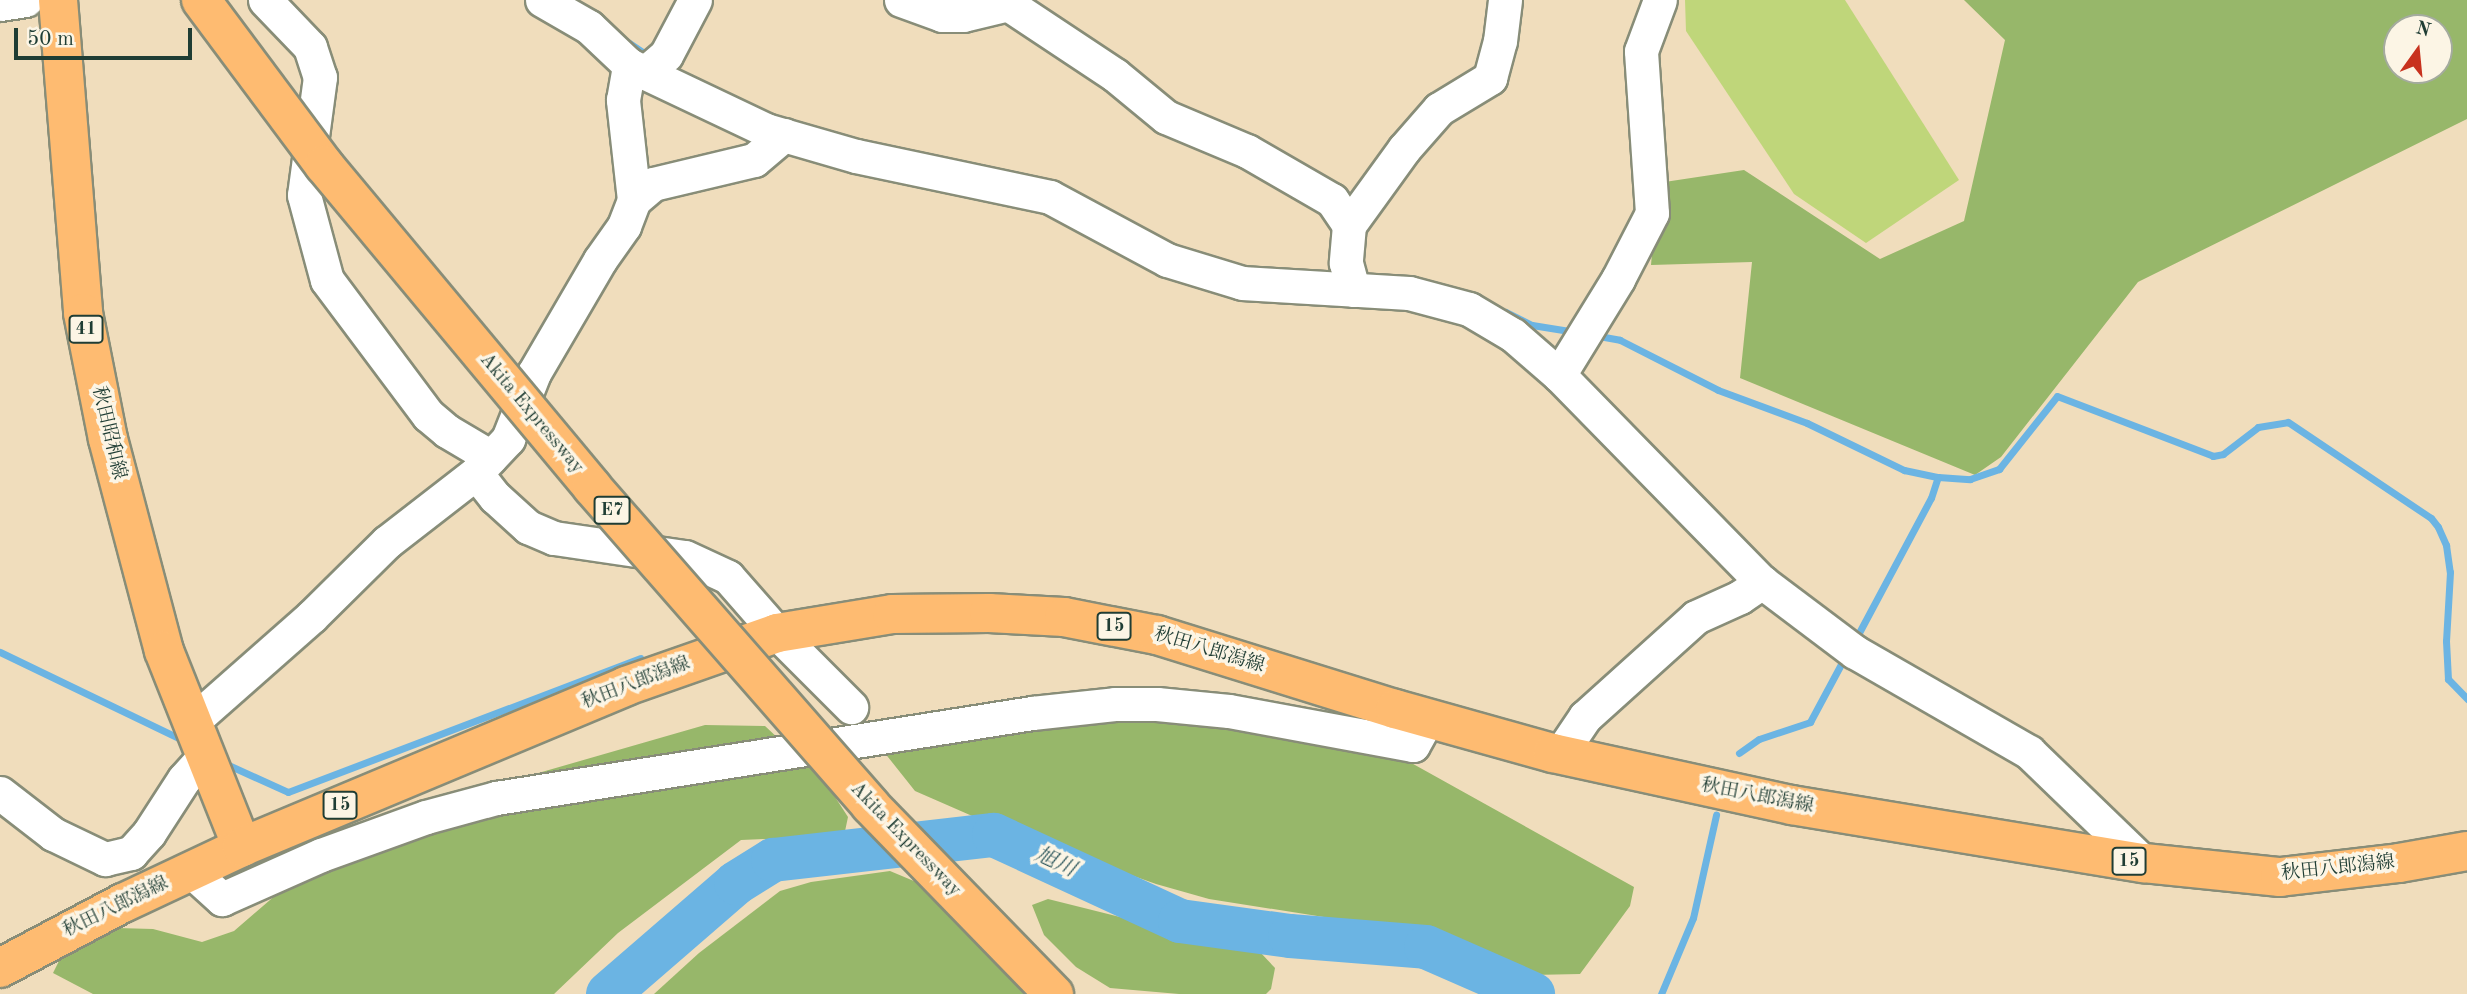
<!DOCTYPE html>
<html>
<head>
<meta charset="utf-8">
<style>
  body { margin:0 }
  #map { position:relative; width:2467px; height:994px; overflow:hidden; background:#f0ddbc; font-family:"Old Standard TT","Noto Serif JP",serif }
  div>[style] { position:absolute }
  .green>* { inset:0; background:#bfd67a }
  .forest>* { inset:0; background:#97b76a }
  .stream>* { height:7px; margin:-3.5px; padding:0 3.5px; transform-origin:3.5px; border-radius:3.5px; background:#6bb4e3 }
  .river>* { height:44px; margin:-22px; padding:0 22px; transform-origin:22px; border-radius:22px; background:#6bb4e3 }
  .roads { filter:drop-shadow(2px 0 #888d78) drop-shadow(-2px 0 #888d78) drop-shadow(0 2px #888d78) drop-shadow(0 -2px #888d78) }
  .minor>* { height:33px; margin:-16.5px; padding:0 16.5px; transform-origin:16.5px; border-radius:16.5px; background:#fff }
  .major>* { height:38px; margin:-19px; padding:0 19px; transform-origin:19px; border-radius:19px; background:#febb71 }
  .bridges { filter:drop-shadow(2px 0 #888d78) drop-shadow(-2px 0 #888d78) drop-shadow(0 2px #888d78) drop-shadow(0 -2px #888d78) }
  .highway-bridge>* { height:38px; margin:-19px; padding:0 19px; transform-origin:19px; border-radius:19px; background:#febb71 }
  span { translate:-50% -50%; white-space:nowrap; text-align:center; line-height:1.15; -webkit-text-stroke:7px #fcf5e5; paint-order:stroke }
  .shield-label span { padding:2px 5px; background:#fcf5e5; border:2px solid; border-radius:5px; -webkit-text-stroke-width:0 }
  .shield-label { font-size:18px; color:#1f3d34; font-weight:700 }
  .street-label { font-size:19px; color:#1f3d34 }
  .water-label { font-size:21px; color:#325b60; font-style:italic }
  .north { position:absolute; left:2383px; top:14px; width:70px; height:70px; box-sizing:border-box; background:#fcf5e5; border:2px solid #a4ab9e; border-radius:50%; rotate:15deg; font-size:19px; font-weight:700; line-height:28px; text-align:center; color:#1f3d34 }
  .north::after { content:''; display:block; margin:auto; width:24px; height:32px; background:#c8321e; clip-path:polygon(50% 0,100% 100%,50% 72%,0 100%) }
  .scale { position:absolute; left:14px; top:28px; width:178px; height:32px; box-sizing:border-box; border:4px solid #1f3d34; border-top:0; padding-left:9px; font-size:21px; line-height:24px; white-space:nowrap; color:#1f3d34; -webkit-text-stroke:5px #fcf5e5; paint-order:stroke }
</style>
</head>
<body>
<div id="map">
  <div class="green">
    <i style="clip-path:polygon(1685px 0,1845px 0,1959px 180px,1866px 243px,1794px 194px,1686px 31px)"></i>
  </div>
  <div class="forest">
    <i style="clip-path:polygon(evenodd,1964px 0,2467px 0,2467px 119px,2138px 282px,2001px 457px,1975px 475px,1740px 378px,1752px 262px,1651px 265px,1658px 183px,1744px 170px,1880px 259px,1964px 221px,2005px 40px,1964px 0,2397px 28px,2439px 28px,2439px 70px,2397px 70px,2397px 28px)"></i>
    <i style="clip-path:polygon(1166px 716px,1406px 760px,1634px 887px,1630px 906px,1580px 974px,1532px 975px,1425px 933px,1209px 899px,1156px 884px,1002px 829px,915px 791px,884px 752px,1047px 725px)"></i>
    <i style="clip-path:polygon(705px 725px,765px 726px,826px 783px,848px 817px,844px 836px,741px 840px,618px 933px,554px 994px,93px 994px,53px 973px,62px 955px,117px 928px,153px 929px,202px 942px,234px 931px,277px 894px,521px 778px)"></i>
    <i style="clip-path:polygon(890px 871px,921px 884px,1015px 971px,1024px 994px,654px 994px,699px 953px,780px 891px,811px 882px)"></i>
    <i style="clip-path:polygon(1048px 899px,1260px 952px,1275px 968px,1271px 989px,1266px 994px,1179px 994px,1110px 988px,1076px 967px,1044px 935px,1032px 905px)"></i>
  </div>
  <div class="stream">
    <i style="left:626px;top:41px;width:30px;rotate:34deg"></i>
    <i style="left:1506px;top:312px;width:29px;rotate:27deg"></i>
    <i style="left:1532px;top:325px;width:44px;rotate:9.2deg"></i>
    <i style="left:1593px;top:335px;width:27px;rotate:10deg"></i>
    <i style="left:1620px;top:340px;width:110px;rotate:27deg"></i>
    <i style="left:1718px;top:390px;width:95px;rotate:20.3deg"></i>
    <i style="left:1807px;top:423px;width:108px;rotate:25.9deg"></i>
    <i style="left:1904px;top:470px;width:35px;rotate:12deg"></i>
    <i style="left:1938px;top:477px;width:32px;rotate:4deg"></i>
    <i style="left:1970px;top:479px;width:31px;rotate:-19deg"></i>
    <i style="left:1999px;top:469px;width:93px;rotate:-51.5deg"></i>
    <i style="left:2057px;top:396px;width:167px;rotate:21deg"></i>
    <i style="left:2213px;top:456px;width:10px;rotate:-11deg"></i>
    <i style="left:2223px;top:454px;width:44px;rotate:-37.6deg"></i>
    <i style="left:2258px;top:427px;width:30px;rotate:-9deg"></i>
    <i style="left:2288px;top:422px;width:172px;rotate:33.9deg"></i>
    <i style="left:2431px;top:518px;width:11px;rotate:52deg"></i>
    <i style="left:2438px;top:527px;width:20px;rotate:66deg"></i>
    <i style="left:2446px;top:545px;width:27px;rotate:82deg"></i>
    <i style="left:2450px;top:572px;width:69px;rotate:93.3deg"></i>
    <i style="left:2446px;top:641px;width:38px;rotate:87deg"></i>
    <i style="left:2448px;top:679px;width:28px;rotate:46deg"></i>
    <i style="left:1854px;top:642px;width:163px;rotate:-61.9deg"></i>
    <i style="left:1931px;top:498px;width:22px;rotate:-72deg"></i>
    <i style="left:0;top:652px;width:203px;rotate:25.7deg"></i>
    <i style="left:1739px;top:753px;width:24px;rotate:-35deg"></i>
    <i style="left:1759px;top:739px;width:54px;rotate:-18.4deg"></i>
    <i style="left:1810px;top:722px;width:76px;rotate:-61.8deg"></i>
    <i style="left:224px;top:763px;width:70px;rotate:24.4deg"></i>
    <i style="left:288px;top:792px;width:377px;rotate:-20.8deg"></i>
    <i style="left:1661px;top:994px;width:82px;rotate:-67.2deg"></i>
    <i style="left:1693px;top:918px;width:106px;rotate:-77.4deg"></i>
  </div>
  <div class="river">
    <i style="left:608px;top:994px;width:169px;rotate:-40.9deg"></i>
    <i style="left:736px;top:883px;width:44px;rotate:-31.9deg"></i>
    <i style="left:773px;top:860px;width:222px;rotate:-6.5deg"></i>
    <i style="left:994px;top:835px;width:205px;rotate:24.8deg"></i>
    <i style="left:1180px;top:921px;width:111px;rotate:7.8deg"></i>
    <i style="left:1290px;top:936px;width:136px;rotate:4.6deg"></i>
    <i style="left:1426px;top:947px;width:117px;rotate:23.7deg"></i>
  </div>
  <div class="roads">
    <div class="minor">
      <i style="left:265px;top:0;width:65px;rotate:46.2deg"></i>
      <i style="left:310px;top:47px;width:32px;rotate:72deg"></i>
      <i style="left:320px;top:77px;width:119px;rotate:97.7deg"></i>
      <i style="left:304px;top:195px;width:88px;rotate:74.9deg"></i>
      <i style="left:327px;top:280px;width:169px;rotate:53.2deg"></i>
      <i style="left:428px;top:415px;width:25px;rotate:40deg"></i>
      <i style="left:447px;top:431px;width:51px;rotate:30.6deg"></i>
      <i style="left:542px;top:0;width:54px;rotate:29.9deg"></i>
      <i style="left:589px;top:27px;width:55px;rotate:43.5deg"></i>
      <i style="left:629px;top:65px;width:152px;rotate:25.4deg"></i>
      <i style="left:766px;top:130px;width:94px;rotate:16.1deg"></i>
      <i style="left:856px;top:156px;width:198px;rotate:11.9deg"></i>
      <i style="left:1050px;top:197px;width:133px;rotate:28.3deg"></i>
      <i style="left:1167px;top:260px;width:78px;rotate:17deg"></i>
      <i style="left:1242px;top:283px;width:167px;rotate:3.4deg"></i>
      <i style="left:1409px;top:293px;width:62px;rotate:14.9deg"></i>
      <i style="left:1469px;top:309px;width:51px;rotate:30.6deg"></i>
      <i style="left:1513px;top:335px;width:61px;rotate:41deg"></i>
      <i style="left:1559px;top:375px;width:290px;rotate:45.6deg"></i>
      <i style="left:1762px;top:582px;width:116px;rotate:37deg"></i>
      <i style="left:1855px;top:652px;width:201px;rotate:29.9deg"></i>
      <i style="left:2029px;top:752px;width:160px;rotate:44deg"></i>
      <i style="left:901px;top:0;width:44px;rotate:20.1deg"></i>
      <i style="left:942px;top:15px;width:21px"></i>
      <i style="left:963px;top:15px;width:46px;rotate:-13.7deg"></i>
      <i style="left:1008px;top:4px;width:128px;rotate:33.6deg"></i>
      <i style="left:1115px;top:75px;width:66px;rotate:39.5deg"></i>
      <i style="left:1166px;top:117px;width:88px;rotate:22.8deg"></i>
      <i style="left:1247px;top:151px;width:98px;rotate:30deg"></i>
      <i style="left:1332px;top:200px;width:30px;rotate:56deg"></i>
      <i style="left:1349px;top:225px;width:38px;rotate:95deg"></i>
      <i style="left:1346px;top:263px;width:28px;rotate:75deg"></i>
      <i style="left:0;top:4px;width:26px;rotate:-9deg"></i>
      <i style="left:645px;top:73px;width:28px;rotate:-41deg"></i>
      <i style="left:666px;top:55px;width:62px;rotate:-62.2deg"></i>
      <i style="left:634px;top:200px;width:25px;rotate:-40deg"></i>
      <i style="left:653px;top:184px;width:104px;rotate:-13.4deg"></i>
      <i style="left:754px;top:160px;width:39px;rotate:-40deg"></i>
      <i style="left:1349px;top:225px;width:94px;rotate:-54.1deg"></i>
      <i style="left:1404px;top:149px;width:53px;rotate:-48.8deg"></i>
      <i style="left:1439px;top:109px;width:60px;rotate:-31.3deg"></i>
      <i style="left:1490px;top:78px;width:38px;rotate:-75deg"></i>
      <i style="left:1500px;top:41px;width:41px;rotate:-83deg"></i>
      <i style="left:1559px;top:375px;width:113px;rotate:-58.4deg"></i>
      <i style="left:1618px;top:279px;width:74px;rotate:-62.7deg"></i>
      <i style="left:1652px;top:213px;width:162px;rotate:-93.9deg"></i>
      <i style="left:1641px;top:51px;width:54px;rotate:-69.6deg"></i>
      <i style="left:476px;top:473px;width:31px;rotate:52deg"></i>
      <i style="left:495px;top:497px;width:45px;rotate:42.3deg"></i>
      <i style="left:528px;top:527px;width:28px;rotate:23deg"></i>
      <i style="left:554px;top:538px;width:132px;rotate:8.3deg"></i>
      <i style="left:685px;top:557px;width:47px;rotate:24.9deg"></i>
      <i style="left:728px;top:577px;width:74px;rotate:48.8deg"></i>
      <i style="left:777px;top:633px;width:105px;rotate:45deg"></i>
      <i style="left:192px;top:722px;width:159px;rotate:-41.4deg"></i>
      <i style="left:311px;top:617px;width:107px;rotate:-44.6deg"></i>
      <i style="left:387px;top:542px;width:113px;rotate:-37.8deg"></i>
      <i style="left:476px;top:473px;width:47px;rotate:-46.7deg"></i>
      <i style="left:508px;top:439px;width:71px;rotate:-68.5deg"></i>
      <i style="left:534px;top:373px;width:131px;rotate:-59.7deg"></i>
      <i style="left:600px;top:260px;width:42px;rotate:-54.8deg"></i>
      <i style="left:624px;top:226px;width:28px;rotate:-69deg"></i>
      <i style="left:634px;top:200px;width:101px;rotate:-96.3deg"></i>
      <i style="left:623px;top:100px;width:36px;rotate:-80deg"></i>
      <i style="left:1560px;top:754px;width:45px;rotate:-56deg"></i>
      <i style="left:1585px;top:717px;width:149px;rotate:-42deg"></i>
      <i style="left:1696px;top:617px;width:48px;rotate:-24.4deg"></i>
      <i style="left:1740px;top:597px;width:27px;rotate:-34deg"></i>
      <i style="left:0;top:793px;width:67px;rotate:37.7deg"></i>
      <i style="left:53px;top:834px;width:58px;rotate:25.7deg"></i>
      <i style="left:105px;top:859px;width:27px;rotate:-13deg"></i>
      <i style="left:131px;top:853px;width:27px;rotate:-48deg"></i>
      <i style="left:149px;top:833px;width:64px;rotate:-57.1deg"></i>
      <i style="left:184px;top:779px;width:30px;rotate:-48deg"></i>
      <i style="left:191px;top:871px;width:42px;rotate:42.1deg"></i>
      <i style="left:222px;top:899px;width:108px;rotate:-24deg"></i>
      <i style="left:321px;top:855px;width:112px;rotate:-19.9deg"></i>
      <i style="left:426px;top:817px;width:73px;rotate:-15.2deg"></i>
      <i style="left:496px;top:798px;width:543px;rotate:-9.01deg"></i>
      <i style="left:1032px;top:713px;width:83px;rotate:-6.2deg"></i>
      <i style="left:1115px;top:704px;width:42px"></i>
      <i style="left:1157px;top:704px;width:72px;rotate:5.6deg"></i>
      <i style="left:1229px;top:711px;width:187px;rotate:10.5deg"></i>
      <i style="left:1413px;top:745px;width:31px;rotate:-61deg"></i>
    </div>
    <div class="major">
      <i style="left:58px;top:0;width:314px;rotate:85.4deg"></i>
      <i style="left:83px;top:313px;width:128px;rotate:78.8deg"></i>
      <i style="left:108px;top:439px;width:219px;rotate:75.2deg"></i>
      <i style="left:164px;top:651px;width:211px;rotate:68.3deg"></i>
      <i style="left:0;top:968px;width:139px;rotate:-27.9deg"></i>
      <i style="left:123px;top:903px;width:132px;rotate:-25.2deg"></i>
      <i style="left:242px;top:847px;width:416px;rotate:-22.7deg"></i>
      <i style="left:626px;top:686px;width:160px;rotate:-19.3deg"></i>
      <i style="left:777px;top:633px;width:117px;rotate:-9.4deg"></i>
      <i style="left:892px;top:614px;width:97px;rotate:-0.6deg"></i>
      <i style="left:989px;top:613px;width:75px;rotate:3.1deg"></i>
      <i style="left:1064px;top:617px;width:95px;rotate:11deg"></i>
      <i style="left:1157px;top:635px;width:249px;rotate:17.3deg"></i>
      <i style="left:1395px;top:709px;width:164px;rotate:15.6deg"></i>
      <i style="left:1553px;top:753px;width:245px;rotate:12.3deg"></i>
      <i style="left:1792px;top:805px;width:357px;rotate:9.4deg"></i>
      <i style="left:2144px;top:863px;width:137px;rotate:5.9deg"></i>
      <i style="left:2280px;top:877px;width:120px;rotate:-6.7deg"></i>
      <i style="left:2399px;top:863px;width:69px;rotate:-10deg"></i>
    </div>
  </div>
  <div class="bridges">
    <div class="highway-bridge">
      <i style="left:201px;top:0;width:206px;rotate:53.3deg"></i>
      <i style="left:324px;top:165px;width:419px;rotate:50.2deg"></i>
      <i style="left:592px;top:487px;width:422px;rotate:48.8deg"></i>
      <i style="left:870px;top:805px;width:264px;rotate:45.8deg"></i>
    </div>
  </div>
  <div class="shield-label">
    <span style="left:86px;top:329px">41</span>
    <span style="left:612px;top:510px">E7</span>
    <span style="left:1114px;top:626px">15</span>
    <span style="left:340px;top:805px">15</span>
    <span style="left:2129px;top:861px">15</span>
  </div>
  <div class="street-label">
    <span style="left:531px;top:414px;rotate:50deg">Akita Expressway</span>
    <span style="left:108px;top:433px;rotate:77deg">秋田昭和線</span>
    <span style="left:1209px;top:651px;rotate:17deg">秋田八郎潟線</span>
    <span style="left:636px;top:684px;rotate:-21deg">秋田八郎潟線</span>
    <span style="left:1757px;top:797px;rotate:11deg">秋田八郎潟線</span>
    <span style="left:905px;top:840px;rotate:46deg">Akita Expressway</span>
    <span style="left:2338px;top:869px;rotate:-6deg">秋田八郎潟線</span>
    <span style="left:116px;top:908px;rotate:-26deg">秋田八郎潟線</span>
  </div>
  <div class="water-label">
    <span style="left:1055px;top:863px;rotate:25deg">旭川</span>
  </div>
  <div class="north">N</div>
  <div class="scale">50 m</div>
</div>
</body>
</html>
